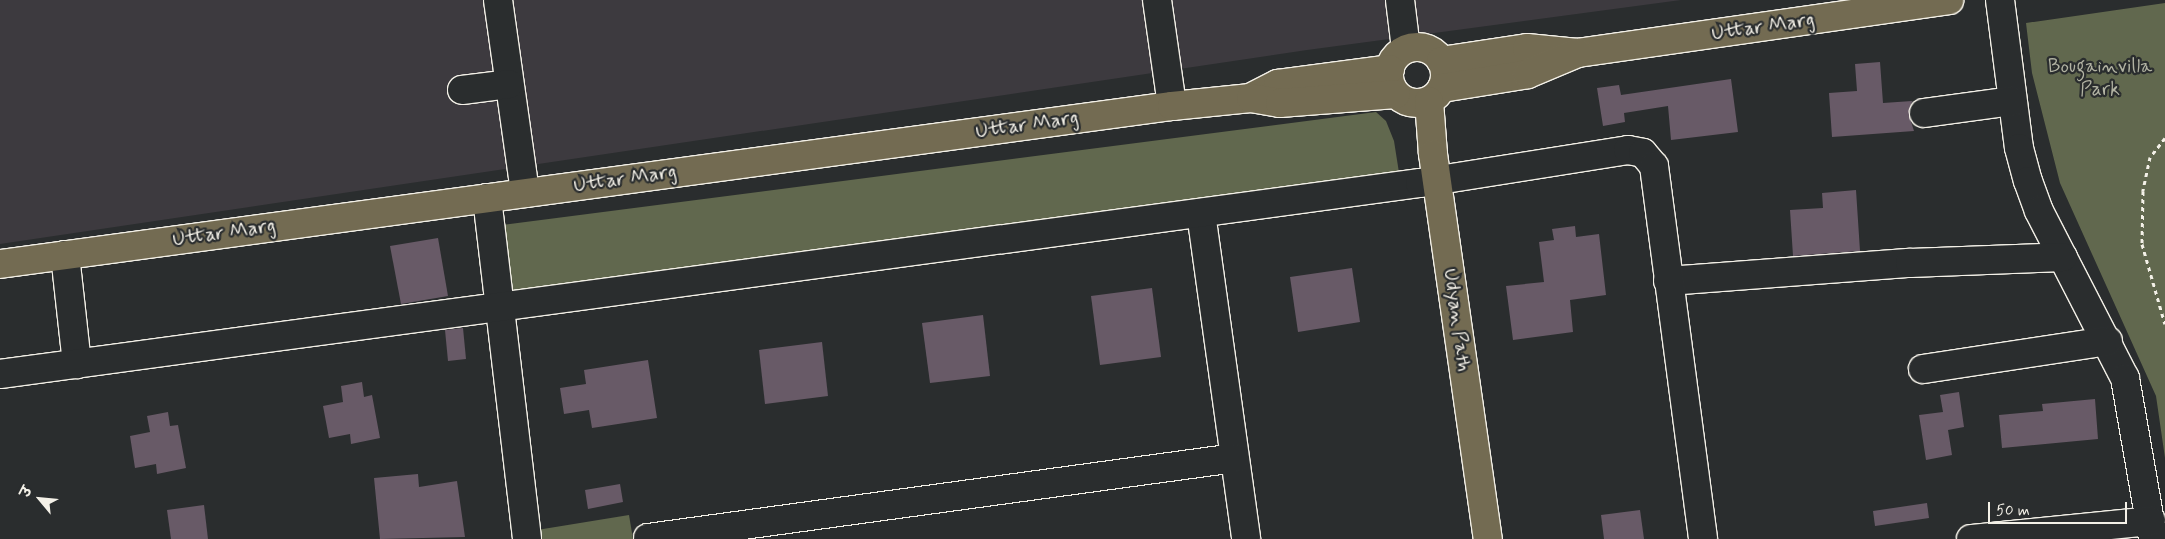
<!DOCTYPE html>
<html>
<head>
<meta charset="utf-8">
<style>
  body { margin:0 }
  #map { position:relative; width:2165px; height:539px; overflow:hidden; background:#2a2d2e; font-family:Mynerve,"Playpen Sans Deva",sans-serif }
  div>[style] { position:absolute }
  .built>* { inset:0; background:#3d3a3f }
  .green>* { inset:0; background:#61684e }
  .building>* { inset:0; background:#685a67 }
  .path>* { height:3px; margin-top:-1.5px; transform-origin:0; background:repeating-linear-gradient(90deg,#f4f1e8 0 4px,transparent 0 8px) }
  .roads { filter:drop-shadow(1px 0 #f4f1e8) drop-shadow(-1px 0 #f4f1e8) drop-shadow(0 1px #f4f1e8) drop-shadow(0 -1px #f4f1e8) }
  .minor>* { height:28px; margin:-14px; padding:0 14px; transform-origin:14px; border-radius:14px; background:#2a2d2e }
  .major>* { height:28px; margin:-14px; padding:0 14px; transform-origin:14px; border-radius:14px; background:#736b52 }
  .major>.ring { margin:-14px; padding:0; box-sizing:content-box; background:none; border:28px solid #736b52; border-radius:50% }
  span { translate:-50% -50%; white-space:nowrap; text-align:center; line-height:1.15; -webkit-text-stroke:4.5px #2a2d2e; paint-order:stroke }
  .street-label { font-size:20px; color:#f4f1e8 }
  .park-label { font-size:20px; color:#b2b3a3 }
  .north { position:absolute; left:15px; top:474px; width:50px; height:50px; -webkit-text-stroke:4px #2a2d2e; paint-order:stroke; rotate:298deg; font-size:14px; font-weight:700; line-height:20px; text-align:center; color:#f4f1e8 }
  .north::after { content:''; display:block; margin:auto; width:18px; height:22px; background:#f4f1e8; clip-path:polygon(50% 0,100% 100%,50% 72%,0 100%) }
  .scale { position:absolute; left:1988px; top:502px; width:139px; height:22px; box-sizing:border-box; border:2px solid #f4f1e8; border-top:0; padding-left:6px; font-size:15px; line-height:18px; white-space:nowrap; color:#f4f1e8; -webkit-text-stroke:4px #2a2d2e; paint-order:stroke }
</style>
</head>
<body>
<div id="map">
  <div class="built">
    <i style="clip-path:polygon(0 0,1681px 0,1307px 50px,0 244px)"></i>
  </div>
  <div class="green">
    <i style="clip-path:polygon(2165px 3px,2165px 458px,2156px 396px,2060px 183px,2032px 73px,2026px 23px)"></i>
    <i style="clip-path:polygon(1376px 112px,1386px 121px,1394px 141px,1400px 179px,513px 299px,502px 225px)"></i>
    <i style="clip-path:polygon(629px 515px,633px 539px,538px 539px,537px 530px)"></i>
  </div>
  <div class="building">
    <i style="clip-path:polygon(1880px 62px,1883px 103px,1912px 101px,1909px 115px,1914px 131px,1832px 137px,1829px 93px,1857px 91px,1855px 64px)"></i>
    <i style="clip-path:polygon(1731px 79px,1738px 132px,1671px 140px,1668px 106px,1624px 113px,1625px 122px,1603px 126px,1597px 88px,1619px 85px,1621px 95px)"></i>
    <i style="clip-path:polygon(1856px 190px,1860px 251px,1793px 256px,1790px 210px,1823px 208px,1822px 193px)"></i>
    <i style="clip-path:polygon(1575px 226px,1576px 237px,1599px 234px,1606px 295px,1570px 300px,1573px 332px,1513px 340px,1506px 286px,1544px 282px,1539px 242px,1554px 240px,1552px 229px)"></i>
    <i style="clip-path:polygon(438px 238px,448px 296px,401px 304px,390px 246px)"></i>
    <i style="clip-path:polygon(1352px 268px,1360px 322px,1298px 332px,1290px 277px)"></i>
    <i style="clip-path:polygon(1152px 288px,1161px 357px,1100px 365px,1091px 296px)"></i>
    <i style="clip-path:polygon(983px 315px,990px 376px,930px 383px,922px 323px)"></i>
    <i style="clip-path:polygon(463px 328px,466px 359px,448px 361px,445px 330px)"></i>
    <i style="clip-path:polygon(822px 342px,828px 396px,765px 404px,759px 350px)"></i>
    <i style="clip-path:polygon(648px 360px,657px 418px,592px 428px,589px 410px,564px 414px,560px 388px,586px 384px,584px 370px)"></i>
    <i style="clip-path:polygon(362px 382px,364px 397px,372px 395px,380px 438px,351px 444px,350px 434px,329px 438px,323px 406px,343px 402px,341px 386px)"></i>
    <i style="clip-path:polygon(1959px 392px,1964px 427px,1948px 430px,1952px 455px,1926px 460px,1919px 415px,1943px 412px,1940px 395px)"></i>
    <i style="clip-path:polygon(2095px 399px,2098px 439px,2002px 448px,1999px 415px,2043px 411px,2042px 404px)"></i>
    <i style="clip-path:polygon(168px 412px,170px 426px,178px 425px,186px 468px,157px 474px,156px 464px,135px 468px,130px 436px,150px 432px,147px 416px)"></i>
    <i style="clip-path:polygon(418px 474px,419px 487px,457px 481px,465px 537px,380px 539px,374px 478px)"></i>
    <i style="clip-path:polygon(620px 484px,623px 502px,588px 509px,585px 490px)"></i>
    <i style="clip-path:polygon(1927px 503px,1929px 518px,1875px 526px,1873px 511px)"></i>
    <i style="clip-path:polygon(204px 505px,208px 539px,171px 539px,167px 510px)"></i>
    <i style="clip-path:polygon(1640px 510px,1644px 539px,1604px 539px,1601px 515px)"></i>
  </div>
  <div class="path">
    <i style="left:2165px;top:138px;width:24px;rotate:128deg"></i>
    <i style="left:2150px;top:157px;width:35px;rotate:102deg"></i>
    <i style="left:2143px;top:191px;width:53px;rotate:91.1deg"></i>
    <i style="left:2142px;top:244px;width:83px;rotate:74deg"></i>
  </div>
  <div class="roads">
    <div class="minor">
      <i style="left:498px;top:0;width:195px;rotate:82deg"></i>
      <i style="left:1157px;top:0;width:107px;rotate:81.9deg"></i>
      <i style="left:1400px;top:0;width:49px;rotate:83deg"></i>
      <i style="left:2000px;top:0;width:149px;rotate:82.7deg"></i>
      <i style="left:2019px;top:148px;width:34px;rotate:75deg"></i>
      <i style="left:2028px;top:181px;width:32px;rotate:70deg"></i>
      <i style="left:2039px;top:211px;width:188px;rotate:62.8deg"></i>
      <i style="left:2125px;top:378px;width:163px;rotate:80.1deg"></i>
      <i style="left:462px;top:90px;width:47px;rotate:-7.3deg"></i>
      <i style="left:1924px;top:113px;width:89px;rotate:-7.8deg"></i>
      <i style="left:487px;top:198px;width:343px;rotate:83.3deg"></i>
      <i style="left:1201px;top:213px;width:329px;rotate:82.1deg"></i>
      <i style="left:65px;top:255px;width:110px;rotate:83.7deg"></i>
      <i style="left:1668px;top:281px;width:243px;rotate:-4.3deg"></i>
      <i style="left:1910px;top:263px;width:153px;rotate:-2.2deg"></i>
      <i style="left:1923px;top:369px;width:187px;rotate:-8.6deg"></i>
      <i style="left:0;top:374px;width:1433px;rotate:-7.66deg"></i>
      <i style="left:1420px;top:183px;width:211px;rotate:-9deg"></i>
      <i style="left:1628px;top:150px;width:15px;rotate:11deg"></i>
      <i style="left:1643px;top:153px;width:17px;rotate:50deg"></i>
      <i style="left:1654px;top:166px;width:376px;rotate:82.5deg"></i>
      <i style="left:648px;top:538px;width:592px;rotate:-7.76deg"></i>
      <i style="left:1971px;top:539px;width:181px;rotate:-5.7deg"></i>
    </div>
    <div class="major">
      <i class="ring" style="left:1389px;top:47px;width:28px;height:28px"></i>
      <i style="left:1441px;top:61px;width:87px;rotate:-8.6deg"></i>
      <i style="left:1527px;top:48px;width:51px;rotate:5.6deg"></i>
      <i style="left:1578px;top:53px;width:375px;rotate:-8.1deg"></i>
      <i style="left:1442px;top:88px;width:87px;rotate:-9.2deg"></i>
      <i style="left:1528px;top:74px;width:54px;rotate:-22.8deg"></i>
      <i style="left:1252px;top:97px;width:29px;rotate:-27deg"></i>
      <i style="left:1278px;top:84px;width:113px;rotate:-7.6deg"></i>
      <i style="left:1429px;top:101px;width:53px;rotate:85.7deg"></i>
      <i style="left:1433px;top:154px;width:389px;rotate:81.9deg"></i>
      <i style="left:0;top:264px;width:1183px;rotate:-7.68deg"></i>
      <i style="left:1172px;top:106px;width:79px;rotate:-5.8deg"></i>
      <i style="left:1251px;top:98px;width:29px;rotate:10deg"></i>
      <i style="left:1280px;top:103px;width:116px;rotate:-4.4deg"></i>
    </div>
  </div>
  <div class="street-label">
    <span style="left:1763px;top:27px;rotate:-8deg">Uttar Marg</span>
    <span style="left:1027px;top:125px;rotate:-8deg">Uttar Marg</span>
    <span style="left:625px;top:179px;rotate:-8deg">Uttar Marg</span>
    <span style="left:224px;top:233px;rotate:-8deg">Uttar Marg</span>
    <span style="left:1457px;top:320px;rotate:82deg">Udyan Path</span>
  </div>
  <div class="park-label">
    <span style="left:2100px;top:78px">Bougainvilla<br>Park</span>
  </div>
  <div class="north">उ</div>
  <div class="scale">50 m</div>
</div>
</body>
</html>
